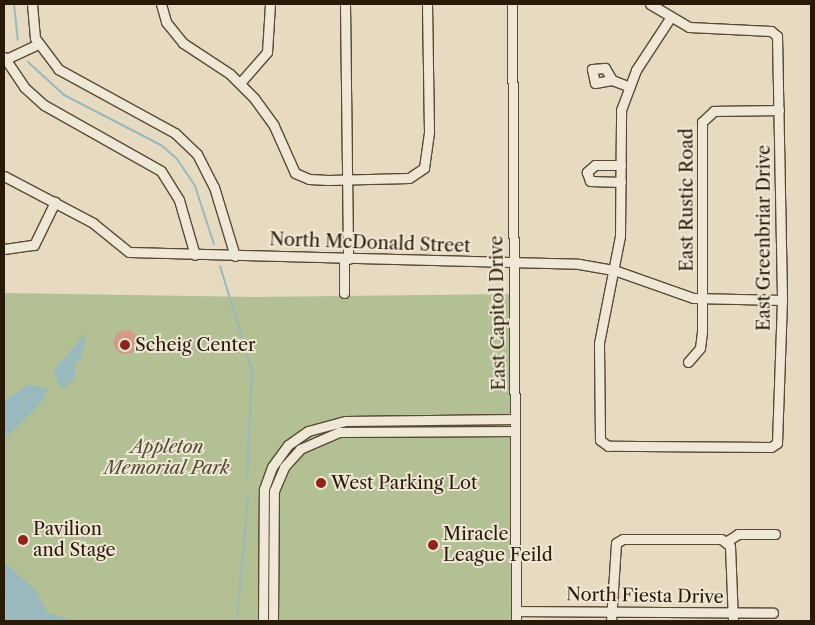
<!DOCTYPE html>
<html>
<head>
<meta charset="utf-8">
<style>
  body { margin:0 }
  #map { position:relative; width:815px; height:625px; overflow:hidden; background:#e6dbc0; font-family:"Libre Caslon Text",serif }
  div>[style] { position:absolute }
  .green>* { inset:0; background:#b3c093 }
  .water>* { inset:0; background:#9ab9bc }
  .stream>* { height:2px; margin:-1px; padding:0 1px; transform-origin:1px; border-radius:1px; background:#9ab9bc }
  .building>* { inset:0; background:#d59b87 }
  .round { border-radius:50% }
  .roads { filter:drop-shadow(1px 0 #584a34) drop-shadow(-1px 0 #584a34) drop-shadow(0 1px #584a34) drop-shadow(0 -1px #584a34) }
  .minor>* { height:9px; margin:-4.5px; padding:0 4.5px; transform-origin:4.5px; border-radius:4.5px; background:#efe8d6 }
  .dots>* { width:14px; height:14px; translate:-50% -50%; box-sizing:border-box; border:2px solid #efe8d6; border-radius:50% }
  span { translate:-50% -50%; white-space:nowrap; text-align:center; line-height:1.15; -webkit-text-stroke:4px #efe8d6; paint-order:stroke }
  .street-label { font-size:18px; color:#281a06 }
  .poi-label { font-size:18px; color:#281a06 }
  .left { translate:0 -50%; text-align:left }
  .park-label { font-size:18px; color:#524c30; font-style:italic }
  .frame { position:absolute; inset:0; border:5px solid #281a06; pointer-events:none }
</style>
</head>
<body>
<div id="map">
  <div class="green">
    <i style="clip-path:polygon(4px 293px,255px 297px,510px 294px,511px 621px,4px 621px)"></i>
  </div>
  <div class="water">
    <i style="clip-path:polygon(86px 333px,81px 360px,75px 362px,75px 377px,64px 389px,60px 387px,53px 370px)"></i>
    <i style="clip-path:polygon(29px 384px,48px 389px,41px 403px,4px 440px,4px 401px)"></i>
    <i style="clip-path:polygon(4px 562px,35px 590px,48px 613px,76px 621px,6px 621px)"></i>
  </div>
  <div class="stream">
    <i style="left:14px;top:4px;width:36px;rotate:84deg"></i>
    <i style="left:28px;top:62px;width:49px;rotate:42.5deg"></i>
    <i style="left:64px;top:95px;width:109px;rotate:27.3deg"></i>
    <i style="left:161px;top:145px;width:21px;rotate:41deg"></i>
    <i style="left:177px;top:159px;width:32px;rotate:56deg"></i>
    <i style="left:195px;top:186px;width:61px;rotate:71.9deg"></i>
    <i style="left:220px;top:266px;width:109px;rotate:72.9deg"></i>
    <i style="left:252px;top:370px;width:108px;rotate:92.7deg"></i>
    <i style="left:237px;top:621px;width:127px;rotate:-85deg"></i>
  </div>
  <div class="building">
    <i class="round" style="left:114px;top:330px;width:24px;height:24px"></i>
  </div>
  <div class="roads">
    <div class="minor">
      <i style="left:32px;top:4px;width:34px;rotate:85deg"></i>
      <i style="left:35px;top:38px;width:39px;rotate:53deg"></i>
      <i style="left:58px;top:69px;width:133px;rotate:28.7deg"></i>
      <i style="left:175px;top:133px;width:30px;rotate:44deg"></i>
      <i style="left:197px;top:154px;width:37px;rotate:63deg"></i>
      <i style="left:214px;top:187px;width:72px;rotate:73.1deg"></i>
      <i style="left:161px;top:4px;width:19px;rotate:74deg"></i>
      <i style="left:166px;top:22px;width:27px;rotate:51deg"></i>
      <i style="left:183px;top:43px;width:56px;rotate:33.4deg"></i>
      <i style="left:230px;top:74px;width:34px;rotate:45deg"></i>
      <i style="left:254px;top:98px;width:34px;rotate:54deg"></i>
      <i style="left:274px;top:126px;width:51px;rotate:65.9deg"></i>
      <i style="left:295px;top:173px;width:15px;rotate:23deg"></i>
      <i style="left:309px;top:179px;width:19px;rotate:3deg"></i>
      <i style="left:328px;top:180px;width:81px;rotate:-1.4deg"></i>
      <i style="left:409px;top:178px;width:18px;rotate:-34deg"></i>
      <i style="left:424px;top:168px;width:37px;rotate:-82deg"></i>
      <i style="left:429px;top:131px;width:127px;rotate:-90.9deg"></i>
      <i style="left:345px;top:4px;width:255px;rotate:89.3deg"></i>
      <i style="left:512px;top:4px;width:617px;rotate:89.63deg"></i>
      <i style="left:650px;top:4px;width:45px;rotate:30.5deg"></i>
      <i style="left:689px;top:27px;width:82px;rotate:2.8deg"></i>
      <i style="left:771px;top:31px;width:8px;rotate:40deg"></i>
      <i style="left:777px;top:36px;width:264px;rotate:88.9deg"></i>
      <i style="left:782px;top:300px;width:143px;rotate:92deg"></i>
      <i style="left:777px;top:443px;width:7px;rotate:146deg"></i>
      <i style="left:771px;top:447px;width:163px;rotate:-179.6deg"></i>
      <i style="left:608px;top:446px;width:10px;rotate:-143deg"></i>
      <i style="left:600px;top:440px;width:97px;rotate:-90.6deg"></i>
      <i style="left:599px;top:343px;width:109px;rotate:-78.9deg"></i>
      <i style="left:620px;top:236px;width:126px;rotate:-89.5deg"></i>
      <i style="left:621px;top:110px;width:43px;rotate:-69.4deg"></i>
      <i style="left:636px;top:70px;width:62px;rotate:-56.8deg"></i>
      <i style="left:4px;top:57px;width:36px;rotate:56deg"></i>
      <i style="left:24px;top:87px;width:27px;rotate:42deg"></i>
      <i style="left:44px;top:105px;width:134px;rotate:29.4deg"></i>
      <i style="left:161px;top:171px;width:34px;rotate:58deg"></i>
      <i style="left:179px;top:200px;width:57px;rotate:73.8deg"></i>
      <i style="left:4px;top:60px;width:38px;rotate:-25deg"></i>
      <i style="left:612px;top:80px;width:14px;rotate:-120deg"></i>
      <i style="left:605px;top:68px;width:13px;rotate:176deg"></i>
      <i style="left:592px;top:69px;width:14px;rotate:78deg"></i>
      <i style="left:595px;top:83px;width:17px;rotate:-10deg"></i>
      <i style="left:612px;top:80px;width:17px;rotate:21deg"></i>
      <i style="left:240px;top:83px;width:41px;rotate:-48.9deg"></i>
      <i style="left:267px;top:52px;width:48px;rotate:-86.4deg"></i>
      <i style="left:621px;top:165px;width:26px;rotate:180deg"></i>
      <i style="left:595px;top:165px;width:11px;rotate:139deg"></i>
      <i style="left:587px;top:172px;width:9px;rotate:72deg"></i>
      <i style="left:590px;top:181px;width:31px;rotate:2deg"></i>
      <i style="left:4px;top:176px;width:101px;rotate:27.8deg"></i>
      <i style="left:93px;top:223px;width:46px;rotate:38.9deg"></i>
      <i style="left:129px;top:252px;width:450px;rotate:1.5deg"></i>
      <i style="left:579px;top:264px;width:36px;rotate:10deg"></i>
      <i style="left:614px;top:270px;width:84px;rotate:19.5deg"></i>
      <i style="left:693px;top:298px;width:89px;rotate:1.3deg"></i>
      <i style="left:4px;top:249px;width:30px;rotate:-8deg"></i>
      <i style="left:34px;top:245px;width:48px;rotate:-64deg"></i>
      <i style="left:344px;top:259px;width:34px;rotate:90deg"></i>
      <i style="left:688px;top:362px;width:18px;rotate:-49deg"></i>
      <i style="left:700px;top:348px;width:16px;rotate:-83deg"></i>
      <i style="left:702px;top:332px;width:210px;rotate:-90deg"></i>
      <i style="left:702px;top:122px;width:16px;rotate:-43deg"></i>
      <i style="left:714px;top:111px;width:65px;rotate:-0.9deg"></i>
      <i style="left:727px;top:541px;width:13px;rotate:-32deg"></i>
      <i style="left:738px;top:534px;width:37px"></i>
      <i style="left:516px;top:611px;width:257px;rotate:0.4deg"></i>
      <i style="left:263px;top:621px;width:132px;rotate:-89.6deg"></i>
      <i style="left:264px;top:489px;width:23px;rotate:-70deg"></i>
      <i style="left:272px;top:467px;width:27px;rotate:-54deg"></i>
      <i style="left:288px;top:445px;width:24px;rotate:-35deg"></i>
      <i style="left:308px;top:431px;width:39px;rotate:-15deg"></i>
      <i style="left:346px;top:421px;width:169px;rotate:-0.7deg"></i>
      <i style="left:273px;top:621px;width:130px;rotate:-89.6deg"></i>
      <i style="left:274px;top:491px;width:26px;rotate:-67deg"></i>
      <i style="left:284px;top:467px;width:24px;rotate:-48deg"></i>
      <i style="left:300px;top:449px;width:43px;rotate:-23.6deg"></i>
      <i style="left:339px;top:432px;width:176px;rotate:-0.3deg"></i>
      <i style="left:611px;top:621px;width:78px;rotate:-86.3deg"></i>
      <i style="left:616px;top:543px;width:8px;rotate:-30deg"></i>
      <i style="left:623px;top:539px;width:98px"></i>
      <i style="left:721px;top:539px;width:11px;rotate:38deg"></i>
      <i style="left:730px;top:546px;width:75px;rotate:87.7deg"></i>
    </div>
  </div>
  <div class="dots">
    <i style="left:125px;top:345px;background:#8f2418"></i>
    <i style="left:321px;top:483px;background:#8f2418"></i>
    <i style="left:23px;top:540px;background:#8f2418"></i>
    <i style="left:433px;top:545px;background:#8f2418"></i>
  </div>
  <div class="street-label">
    <span style="left:687px;top:200px;rotate:-90deg">East Rustic Road</span>
    <span style="left:764px;top:238px;rotate:-90deg">East Greenbriar Drive</span>
    <span style="left:370px;top:243px;rotate:2deg">North McDonald Street</span>
    <span style="left:498px;top:313px;rotate:-91deg">East Capitol Drive</span>
    <span style="left:645px;top:596px;rotate:1deg">North Fiesta Drive</span>
  </div>
  <div class="poi-label">
    <span class="left" style="left:135px;top:345px">Scheig Center</span>
    <span class="left" style="left:331px;top:483px">West Parking Lot</span>
    <span class="left" style="left:33px;top:540px">Pavilion<br>and Stage</span>
    <span class="left" style="left:443px;top:545px">Miracle<br>League Feild</span>
  </div>
  <div class="park-label">
    <span style="left:167px;top:458px">Appleton<br>Memorial Park</span>
  </div>
  <div class="frame"></div>
</div>
</body>
</html>
